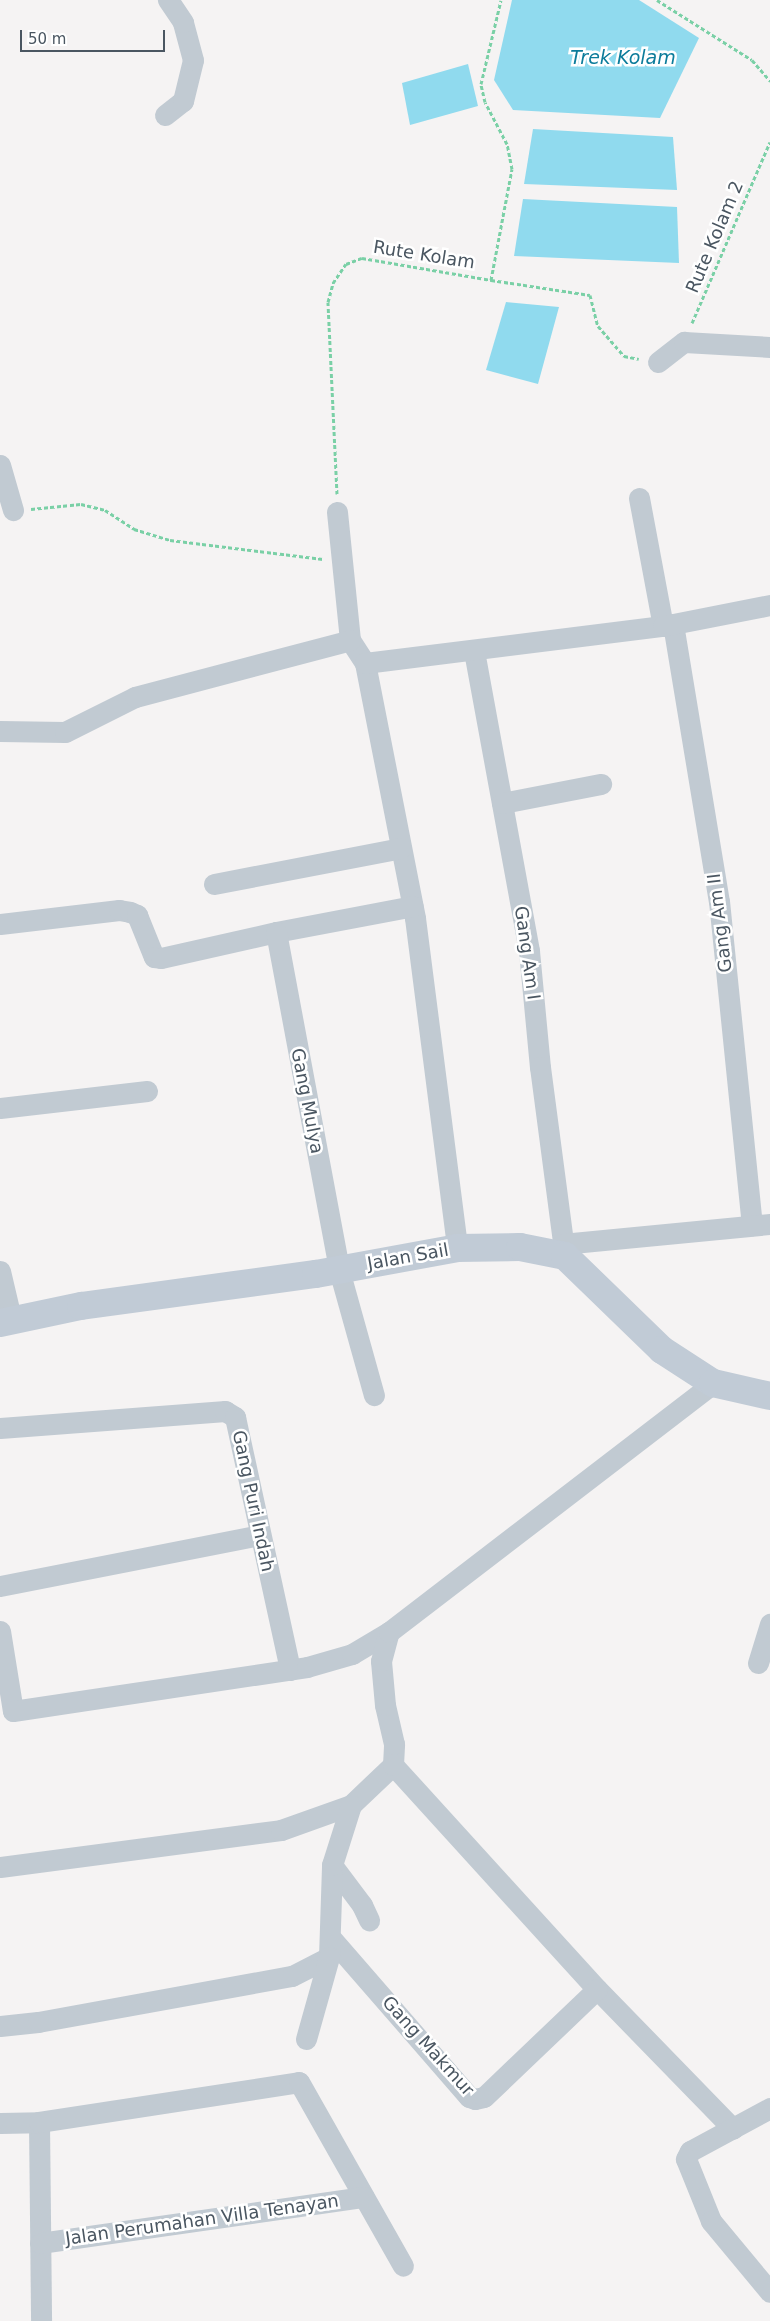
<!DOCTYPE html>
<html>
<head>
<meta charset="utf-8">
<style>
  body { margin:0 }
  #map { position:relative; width:770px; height:2321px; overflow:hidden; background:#f5f3f3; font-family:"DejaVu Sans",sans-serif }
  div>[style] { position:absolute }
  .water>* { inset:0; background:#90daee }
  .path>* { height:3px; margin-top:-1.5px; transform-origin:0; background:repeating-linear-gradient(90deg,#7ad0a6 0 4px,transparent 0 6.5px) }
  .street>* { height:21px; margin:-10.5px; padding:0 10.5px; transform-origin:10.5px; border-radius:10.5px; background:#c1cad2 }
  .secondary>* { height:28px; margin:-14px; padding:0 14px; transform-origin:14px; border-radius:14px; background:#c1cbd6 }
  span { translate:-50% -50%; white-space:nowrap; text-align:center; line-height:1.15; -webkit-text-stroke:5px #fff; paint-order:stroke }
  .street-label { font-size:18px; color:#4a5661 }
  .water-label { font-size:19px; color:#0c7c9b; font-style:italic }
  .scale { position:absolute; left:20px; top:30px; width:145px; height:22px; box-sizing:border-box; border:2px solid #4a5661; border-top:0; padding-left:6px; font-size:15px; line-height:18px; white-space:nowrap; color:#4a5661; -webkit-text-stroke:4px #fff; paint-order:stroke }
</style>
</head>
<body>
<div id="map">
  <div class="water">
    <i style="clip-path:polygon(512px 0,639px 0,699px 38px,660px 118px,513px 110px,494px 80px)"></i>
    <i style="clip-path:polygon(468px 64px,478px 106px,410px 125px,402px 83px)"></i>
    <i style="clip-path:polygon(533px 129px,673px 137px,677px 190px,524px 184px)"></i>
    <i style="clip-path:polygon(523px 199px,677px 207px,679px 263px,514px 256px)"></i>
    <i style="clip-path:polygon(506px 302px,559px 307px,538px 384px,486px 370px)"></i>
  </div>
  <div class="path">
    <i style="left:657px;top:0;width:112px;rotate:32.3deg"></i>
    <i style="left:752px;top:60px;width:28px;rotate:49deg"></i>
    <i style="left:491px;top:280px;width:100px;rotate:8.6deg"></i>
    <i style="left:590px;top:295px;width:32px;rotate:76deg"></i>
    <i style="left:598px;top:326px;width:40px;rotate:49deg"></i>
    <i style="left:624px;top:356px;width:15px;rotate:11deg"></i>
    <i style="left:692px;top:323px;width:197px;rotate:-66.7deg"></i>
    <i style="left:337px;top:494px;width:192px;rotate:-92.7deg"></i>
    <i style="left:328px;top:302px;width:20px;rotate:-75deg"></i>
    <i style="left:333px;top:283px;width:23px;rotate:-56deg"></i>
    <i style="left:346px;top:264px;width:17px;rotate:-21deg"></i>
    <i style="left:362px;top:258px;width:131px;rotate:9.7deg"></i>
    <i style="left:491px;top:280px;width:113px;rotate:-79.3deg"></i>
    <i style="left:512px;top:169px;width:25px;rotate:-101deg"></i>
    <i style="left:507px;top:144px;width:47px;rotate:-117.6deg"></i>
    <i style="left:485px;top:102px;width:18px;rotate:-103deg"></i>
    <i style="left:481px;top:84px;width:86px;rotate:-76.6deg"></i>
    <i style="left:31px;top:509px;width:50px;rotate:-5.7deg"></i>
    <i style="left:81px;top:504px;width:25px;rotate:14deg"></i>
    <i style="left:105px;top:510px;width:35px;rotate:33deg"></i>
    <i style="left:134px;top:529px;width:38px;rotate:17deg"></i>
    <i style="left:170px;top:540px;width:154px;rotate:7.1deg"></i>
  </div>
  <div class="street">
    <i style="left:165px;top:115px;width:23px;rotate:-38deg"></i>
    <i style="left:183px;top:101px;width:42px;rotate:-76.3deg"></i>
    <i style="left:193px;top:60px;width:39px;rotate:-105deg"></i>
    <i style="left:183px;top:22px;width:27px;rotate:-124deg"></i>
    <i style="left:658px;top:362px;width:33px;rotate:-38deg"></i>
    <i style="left:684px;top:342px;width:86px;rotate:3.3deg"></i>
    <i style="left:0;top:465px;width:47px;rotate:73.9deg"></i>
    <i style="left:639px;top:498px;width:130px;rotate:79.4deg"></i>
    <i style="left:337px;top:512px;width:129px;rotate:84.2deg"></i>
    <i style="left:350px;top:640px;width:27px;rotate:57deg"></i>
    <i style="left:365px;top:663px;width:260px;rotate:78.9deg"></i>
    <i style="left:415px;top:918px;width:333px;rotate:82.7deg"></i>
    <i style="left:673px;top:624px;width:281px;rotate:80.6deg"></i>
    <i style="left:719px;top:901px;width:326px;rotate:84.2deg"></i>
    <i style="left:474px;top:651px;width:305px;rotate:79.6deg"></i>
    <i style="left:529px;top:951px;width:117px;rotate:84.6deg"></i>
    <i style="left:540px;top:1067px;width:191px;rotate:82.5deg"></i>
    <i style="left:365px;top:663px;width:300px;rotate:-7.1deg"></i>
    <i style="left:663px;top:626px;width:109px;rotate:-11.1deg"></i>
    <i style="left:0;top:731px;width:65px;rotate:0.9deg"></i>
    <i style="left:65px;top:732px;width:78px;rotate:-26.6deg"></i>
    <i style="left:135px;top:697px;width:222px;rotate:-14.8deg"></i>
    <i style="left:502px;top:803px;width:101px;rotate:-10.9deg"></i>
    <i style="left:214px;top:884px;width:190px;rotate:-10.9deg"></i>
    <i style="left:0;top:924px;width:120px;rotate:-6.7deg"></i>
    <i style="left:119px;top:910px;width:11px;rotate:10deg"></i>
    <i style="left:130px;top:912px;width:8px;rotate:23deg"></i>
    <i style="left:137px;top:915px;width:45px;rotate:68deg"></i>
    <i style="left:154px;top:957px;width:7px;rotate:8deg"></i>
    <i style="left:161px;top:958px;width:118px;rotate:-12.7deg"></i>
    <i style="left:276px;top:932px;width:139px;rotate:-10.7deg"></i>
    <i style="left:276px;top:932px;width:344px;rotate:79.4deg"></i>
    <i style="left:339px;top:1270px;width:130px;rotate:74.4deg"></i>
    <i style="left:0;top:1108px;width:148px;rotate:-6.6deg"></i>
    <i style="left:562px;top:1244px;width:209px;rotate:-5.5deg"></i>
    <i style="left:0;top:1271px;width:52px;rotate:76.8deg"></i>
    <i style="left:0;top:1428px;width:226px;rotate:-4.3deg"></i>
    <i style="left:225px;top:1411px;width:12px;rotate:31deg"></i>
    <i style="left:235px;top:1417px;width:259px;rotate:77.7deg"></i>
    <i style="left:0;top:1586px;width:264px;rotate:-11.1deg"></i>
    <i style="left:0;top:1631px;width:81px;rotate:80.8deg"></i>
    <i style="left:13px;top:1711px;width:297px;rotate:-8.5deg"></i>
    <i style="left:307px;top:1667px;width:47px;rotate:-16.1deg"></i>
    <i style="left:352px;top:1654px;width:43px;rotate:-30.7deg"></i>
    <i style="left:758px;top:1663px;width:41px;rotate:-72.9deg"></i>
    <i style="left:393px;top:1765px;width:303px;rotate:47.7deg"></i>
    <i style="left:597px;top:1989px;width:195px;rotate:45.8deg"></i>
    <i style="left:332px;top:1865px;width:50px;rotate:53.1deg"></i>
    <i style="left:362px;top:1905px;width:17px;rotate:65deg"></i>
    <i style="left:0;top:1867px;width:283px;rotate:-7.5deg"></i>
    <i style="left:281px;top:1830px;width:74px;rotate:-19.7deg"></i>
    <i style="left:351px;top:1805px;width:58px;rotate:-43.6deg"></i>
    <i style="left:393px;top:1765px;width:21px;rotate:-87deg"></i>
    <i style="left:394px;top:1744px;width:40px;rotate:-103deg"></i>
    <i style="left:385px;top:1705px;width:44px;rotate:-95.2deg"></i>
    <i style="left:381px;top:1661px;width:30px;rotate:-75deg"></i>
    <i style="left:389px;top:1632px;width:409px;rotate:-37.5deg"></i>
    <i style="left:330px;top:1937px;width:212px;rotate:49deg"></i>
    <i style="left:469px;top:2097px;width:6px;rotate:18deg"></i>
    <i style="left:475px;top:2099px;width:9px;rotate:-13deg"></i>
    <i style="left:484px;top:2097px;width:156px;rotate:-43.7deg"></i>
    <i style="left:0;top:2026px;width:38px;rotate:-6deg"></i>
    <i style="left:38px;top:2022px;width:258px;rotate:-10.3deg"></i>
    <i style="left:292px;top:1976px;width:42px;rotate:-27.2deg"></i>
    <i style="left:329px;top:1957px;width:92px;rotate:-88.1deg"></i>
    <i style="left:332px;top:1865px;width:63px;rotate:-72.4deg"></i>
    <i style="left:306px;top:2039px;width:85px;rotate:-74.3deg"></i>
    <i style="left:770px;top:2108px;width:91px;rotate:151.7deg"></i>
    <i style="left:690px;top:2151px;width:9px;rotate:117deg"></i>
    <i style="left:686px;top:2159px;width:67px;rotate:68deg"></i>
    <i style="left:711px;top:2221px;width:92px;rotate:50.3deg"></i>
    <i style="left:39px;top:2122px;width:199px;rotate:89.4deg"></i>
    <i style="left:0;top:2123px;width:39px;rotate:-1deg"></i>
    <i style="left:39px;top:2122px;width:263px;rotate:-8.7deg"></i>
    <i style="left:299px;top:2082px;width:211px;rotate:60.5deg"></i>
    <i style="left:40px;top:2243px;width:327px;rotate:-8.1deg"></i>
  </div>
  <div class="secondary">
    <i style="left:0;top:1323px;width:83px;rotate:-11.9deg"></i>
    <i style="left:81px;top:1306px;width:237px;rotate:-7.8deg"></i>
    <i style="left:316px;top:1274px;width:143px;rotate:-10.4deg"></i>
    <i style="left:457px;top:1248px;width:63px;rotate:-0.9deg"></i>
    <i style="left:520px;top:1247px;width:46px;rotate:11.3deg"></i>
    <i style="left:565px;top:1256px;width:135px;rotate:44.1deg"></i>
    <i style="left:662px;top:1350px;width:61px;rotate:32.9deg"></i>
    <i style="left:713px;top:1383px;width:58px;rotate:12.8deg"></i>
  </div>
  <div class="street-label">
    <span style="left:715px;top:237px;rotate:-67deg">Rute Kolam 2</span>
    <span style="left:424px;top:255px;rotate:9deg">Rute Kolam</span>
    <span style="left:720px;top:923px;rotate:-97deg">Gang Am II</span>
    <span style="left:527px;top:953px;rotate:82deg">Gang Am I</span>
    <span style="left:307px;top:1101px;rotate:79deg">Gang Mulya</span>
    <span style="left:408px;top:1257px;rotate:-10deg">Jalan Sail</span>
    <span style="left:253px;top:1501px;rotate:78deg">Gang Puri Indah</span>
    <span style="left:428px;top:2046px;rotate:48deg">Gang Makmur</span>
    <span style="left:202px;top:2220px;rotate:-8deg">Jalan Perumahan Villa Tenayan</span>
  </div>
  <div class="water-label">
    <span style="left:623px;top:58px">Trek Kolam</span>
  </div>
  <div class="scale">50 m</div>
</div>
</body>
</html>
